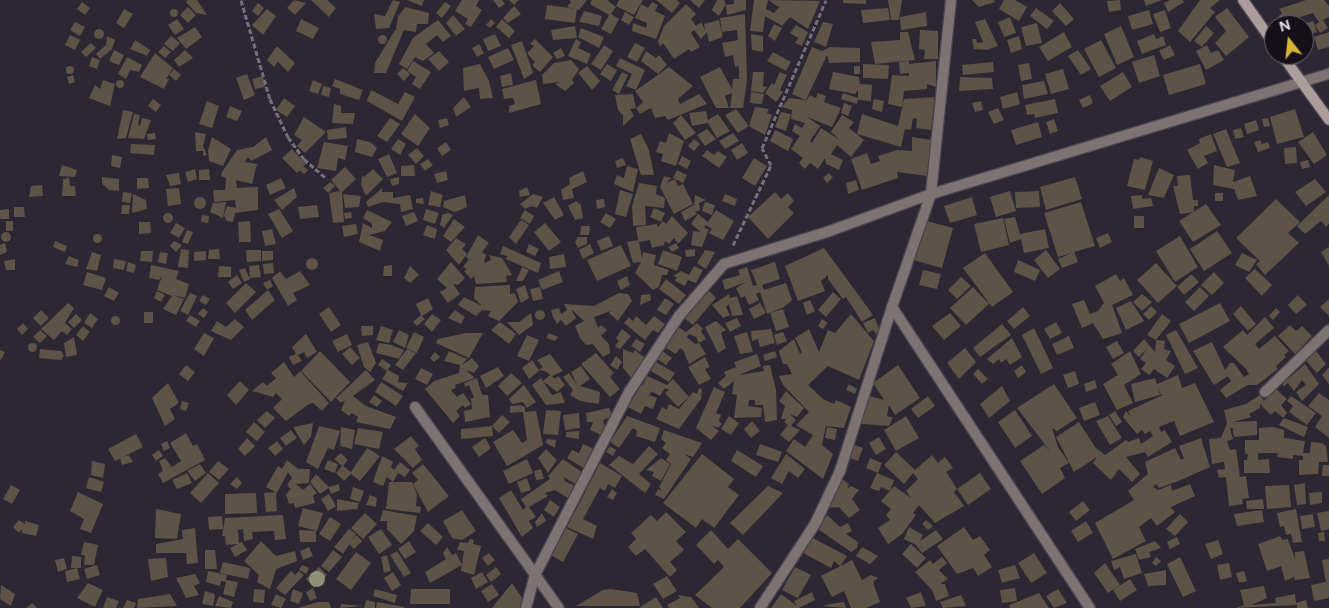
<!DOCTYPE html>
<html>
<head>
<meta charset="utf-8">
<style>
  body { margin:0 }
  #map { position:relative; width:1329px; height:608px; overflow:hidden; background:#2d2633; font-family:Figtree,sans-serif }
  div>[style] { position:absolute }
  .building>* { inset:0; background:#5d5346 }
  .round { border-radius:50% }
  .path>* { height:3px; margin-top:-1.5px; transform-origin:0; background:repeating-linear-gradient(90deg,#746f7a 0 5px,transparent 0 7.5px) }
  .roads { filter:drop-shadow(1px 0 #4a4350) drop-shadow(-1px 0 #4a4350) drop-shadow(0 1px #4a4350) drop-shadow(0 -1px #4a4350) }
  .street>* { height:10px; margin:-5px; padding:0 5px; transform-origin:5px; border-radius:5px; background:#7c7372 }
  .secondary>* { height:10px; margin:-5px; padding:0 5px; transform-origin:5px; border-radius:5px; background:#ab9d9b }
  .trees>* { width:16px; height:16px; margin:-8px; border-radius:50%; background:#8f9177 }
  span { translate:-50% -50%; white-space:nowrap; text-align:center; line-height:1.15; -webkit-text-stroke:4px #131117; paint-order:stroke }
  .north { position:absolute; left:1264px; top:15px; width:50px; height:50px; box-sizing:border-box; background:#131117; border:1px solid #65636a; border-radius:50%; rotate:344deg; font-size:14px; font-weight:700; line-height:20px; text-align:center; color:#e1dde6 }
  .north::after { content:''; display:block; margin:auto; width:18px; height:22px; background:#d6b534; clip-path:polygon(50% 0,100% 100%,50% 72%,0 100%) }
</style>
</head>
<body>
<div id="map">
  <div class="building">
    <i style="clip-path:polygon(188px 0,197px 0,207px 15px,196px 13px,186px 2px)"></i>
    <i style="clip-path:polygon(294px 0,306px 3px,295px 15px,287px 8px)"></i>
    <i style="clip-path:polygon(311px 0,327px 0,336px 8px,329px 17px)"></i>
    <i style="clip-path:polygon(393px 0,400px 2px,389px 28px,376px 29px,374px 14px,385px 16px)"></i>
    <i style="clip-path:polygon(407px 0,424px 0,422px 6px)"></i>
    <i style="clip-path:polygon(462px 0,479px 0,476px 6px,482px 10px,471px 27px,465px 24px,468px 19px,455px 11px)"></i>
    <i style="clip-path:polygon(493px 0,502px 0,505px 4px,499px 8px)"></i>
    <i style="clip-path:polygon(509px 0,519px 0,514px 5px)"></i>
    <i style="clip-path:polygon(569px 0,587px 0,579px 10px,567px 7px,571px 2px)"></i>
    <i style="clip-path:polygon(592px 0,607px 0,616px 7px,611px 14px,619px 19px,611px 34px,601px 29px,609px 15px,590px 4px)"></i>
    <i style="clip-path:polygon(619px 0,643px 0,634px 15px,616px 6px)"></i>
    <i style="clip-path:polygon(656px 0,677px 0,680px 3px,672px 13px)"></i>
    <i style="clip-path:polygon(690px 0,705px 0,699px 8px)"></i>
    <i style="clip-path:polygon(717px 0,724px 0,726px 4px,719px 16px,712px 10px)"></i>
    <i style="clip-path:polygon(734px 0,746px 0,746px 10px,727px 15px,726px 5px,734px 4px)"></i>
    <i style="clip-path:polygon(754px 0,768px 0,766px 9px,774px 13px,779px 7px,768px 0,820px 1px,808px 29px,790px 17px,782px 26px,765px 16px,763px 32px,750px 31px)"></i>
    <i style="clip-path:polygon(843px 0,866px 0,866px 4px,843px 3px)"></i>
    <i style="clip-path:polygon(888px 0,902px 0,899px 20px,891px 20px)"></i>
    <i style="clip-path:polygon(972px 0,994px 0,995px 2px,979px 7px)"></i>
    <i style="clip-path:polygon(1004px 0,1015px 0,1027px 7px,1019px 21px,999px 9px)"></i>
    <i style="clip-path:polygon(1120px 0,1121px 10px,1109px 12px,1107px 1px)"></i>
    <i style="clip-path:polygon(1144px 0,1162px 0,1146px 6px)"></i>
    <i style="clip-path:polygon(1170px 0,1183px 0,1184px 2px,1168px 12px,1164px 3px)"></i>
    <i style="clip-path:polygon(1200px 0,1220px 0,1210px 8px,1215px 12px,1190px 42px,1178px 31px)"></i>
    <i style="clip-path:polygon(1306px 0,1324px 0,1329px 6px,1329px 17px,1323px 20px,1328px 28px,1320px 33px,1315px 25px,1319px 22px,1313px 13px,1283px 23px,1278px 17px,1282px 13px,1279px 9px)"></i>
    <i style="clip-path:polygon(82px 2px,90px 8px,85px 15px,77px 9px)"></i>
    <i style="clip-path:polygon(445px 2px,451px 6px,442px 18px,436px 13px)"></i>
    <i style="clip-path:polygon(652px 2px,658px 5px,655px 11px,665px 16px,656px 39px,632px 31px,633px 23px,646px 28px,647px 23px,635px 18px,641px 4px,648px 8px)"></i>
    <i style="clip-path:polygon(258px 3px,264px 8px,258px 16px,252px 11px)"></i>
    <i style="clip-path:polygon(1060px 3px,1074px 19px,1066px 26px,1052px 11px)"></i>
    <i style="clip-path:polygon(686px 4px,696px 14px,691px 19px,696px 26px,701px 22px,705px 30px,704px 24px,719px 20px,723px 37px,709px 42px,707px 32px,701px 39px,694px 30px,691px 33px,700px 47px,691px 52px,689px 49px,674px 59px,663px 43px,660px 47px,658px 41px,664px 26px)"></i>
    <i style="clip-path:polygon(547px 5px,577px 9px,575px 23px,545px 19px)"></i>
    <i style="clip-path:polygon(514px 6px,521px 14px,508px 23px,503px 18px)"></i>
    <i style="clip-path:polygon(188px 7px,196px 15px,188px 23px,180px 15px)"></i>
    <i style="clip-path:polygon(405px 7px,429px 13px,428px 24px,417px 24px,416px 32px,404px 30px,386px 73px,374px 73px,375px 63px,395px 30px,398px 29px,396px 29px,398px 17px)"></i>
    <i style="clip-path:polygon(888px 8px,890px 20px,863px 23px,861px 10px)"></i>
    <i style="clip-path:polygon(1036px 8px,1054px 21px,1047px 29px,1030px 16px)"></i>
    <i style="clip-path:polygon(1227px 8px,1249px 37px,1226px 56px,1215px 43px,1226px 31px,1215px 17px)"></i>
    <i class="round" style="left:170px;top:9px;width:8px;height:8px"></i>
    <i style="clip-path:polygon(124px 9px,133px 14px,124px 28px,116px 23px)"></i>
    <i style="clip-path:polygon(267px 9px,276px 16px,263px 35px,252px 25px)"></i>
    <i style="clip-path:polygon(1149px 10px,1153px 24px,1132px 30px,1128px 16px)"></i>
    <i style="clip-path:polygon(1165px 10px,1171px 28px,1160px 32px,1153px 14px)"></i>
    <i style="clip-path:polygon(584px 11px,602px 16px,599px 26px,579px 22px)"></i>
    <i style="clip-path:polygon(625px 12px,634px 17px,629px 25px,621px 20px)"></i>
    <i style="clip-path:polygon(926px 12px,927px 26px,901px 30px,900px 17px)"></i>
    <i style="clip-path:polygon(745px 14px,747px 80px,743px 108px,730px 108px,732px 93px,725px 96px,729px 108px,716px 108px,700px 77px,720px 67px,732px 89px,733px 79px,739px 79px,739px 66px,735px 67px,733px 55px,725px 57px,722px 43px,738px 40px,737px 30px,722px 32px,720px 18px)"></i>
    <i style="clip-path:polygon(453px 15px,465px 29px,456px 36px,446px 23px)"></i>
    <i style="clip-path:polygon(1010px 17px,1016px 33px,1004px 37px,998px 22px)"></i>
    <i style="clip-path:polygon(177px 19px,184px 29px,175px 35px,168px 25px)"></i>
    <i style="clip-path:polygon(301px 19px,319px 28px,313px 39px,296px 31px)"></i>
    <i style="clip-path:polygon(491px 19px,495px 23px,490px 28px,486px 25px)"></i>
    <i style="clip-path:polygon(502px 19px,515px 31px,509px 38px,496px 27px)"></i>
    <i style="clip-path:polygon(985px 19px,998px 46px,986px 50px,974px 49px,972px 39px,976px 39px,977px 43px,983px 42px,975px 22px)"></i>
    <i style="clip-path:polygon(438px 20px,451px 36px,443px 42px,437px 35px,426px 44px,434px 53px,423px 61px,415px 57px,407px 69px,399px 64px,413px 38px)"></i>
    <i style="clip-path:polygon(1313px 21px,1317px 32px,1304px 35px,1304px 24px)"></i>
    <i style="clip-path:polygon(75px 22px,85px 27px,80px 36px,70px 30px)"></i>
    <i style="clip-path:polygon(823px 22px,833px 24px,826px 47px,814px 42px)"></i>
    <i style="clip-path:polygon(1037px 23px,1042px 43px,1026px 46px,1021px 27px)"></i>
    <i style="clip-path:polygon(774px 24px,782px 28px,775px 41px,768px 36px)"></i>
    <i style="clip-path:polygon(796px 25px,808px 32px,802px 46px,795px 43px,798px 38px,790px 33px)"></i>
    <i style="clip-path:polygon(575px 26px,577px 38px,553px 40px,551px 30px)"></i>
    <i style="clip-path:polygon(1121px 26px,1134px 57px,1117px 65px,1104px 34px)"></i>
    <i style="clip-path:polygon(1206px 26px,1214px 33px,1202px 47px,1194px 41px)"></i>
    <i style="clip-path:polygon(195px 27px,202px 37px,186px 49px,177px 38px)"></i>
    <i style="clip-path:polygon(581px 28px,604px 37px,599px 48px,578px 37px)"></i>
    <i class="round" style="left:94px;top:29px;width:10px;height:10px"></i>
    <i style="clip-path:polygon(920px 30px,938px 31px,938px 59px,924px 59px,925px 50px,919px 49px)"></i>
    <i style="clip-path:polygon(900px 32px,908px 32px,915px 60px,875px 64px,871px 42px,900px 40px)"></i>
    <i style="clip-path:polygon(1064px 32px,1072px 47px,1048px 61px,1039px 47px)"></i>
    <i style="clip-path:polygon(1329px 32px,1329px 47px,1318px 50px,1314px 37px)"></i>
    <i style="clip-path:polygon(495px 34px,501px 46px,488px 51px,483px 39px)"></i>
    <i style="clip-path:polygon(751px 34px,763px 36px,763px 52px,752px 50px)"></i>
    <i style="clip-path:polygon(1154px 34px,1156px 39px,1163px 36px,1166px 45px,1142px 54px,1137px 41px)"></i>
    <i class="round" style="left:377.5px;top:34.5px;width:9px;height:9px"></i>
    <i style="clip-path:polygon(70px 35px,80px 40px,75px 50px,65px 45px)"></i>
    <i style="clip-path:polygon(107px 36px,115px 40px,112px 49px,100px 59px,96px 54px,106px 45px)"></i>
    <i style="clip-path:polygon(171px 36px,180px 43px,173px 51px,164px 44px)"></i>
    <i style="clip-path:polygon(1019px 36px,1022px 49px,1011px 53px,1007px 40px)"></i>
    <i style="clip-path:polygon(535px 39px,553px 57px,540px 72px,532px 65px,535px 62px,527px 53px,534px 46px,530px 44px)"></i>
    <i style="clip-path:polygon(576px 39px,581px 42px,578px 48px,591px 54px,587px 64px,568px 56px)"></i>
    <i style="clip-path:polygon(135px 40px,150px 50px,147px 56px,130px 49px)"></i>
    <i style="clip-path:polygon(1101px 40px,1116px 68px,1099px 77px,1084px 49px)"></i>
    <i style="clip-path:polygon(522px 41px,533px 73px,524px 79px,511px 45px)"></i>
    <i style="clip-path:polygon(91px 43px,96px 48px,86px 57px,81px 52px)"></i>
    <i style="clip-path:polygon(635px 43px,645px 48px,637px 62px,627px 57px)"></i>
    <i style="clip-path:polygon(479px 44px,484px 53px,477px 57px,472px 48px)"></i>
    <i style="clip-path:polygon(604px 45px,613px 51px,601px 70px,591px 64px)"></i>
    <i style="clip-path:polygon(1170px 45px,1175px 55px,1164px 60px,1159px 51px)"></i>
    <i style="clip-path:polygon(1207px 45px,1211px 53px,1218px 50px,1224px 60px,1206px 70px,1196px 51px)"></i>
    <i style="clip-path:polygon(164px 46px,171px 52px,165px 58px,158px 52px)"></i>
    <i style="clip-path:polygon(277px 46px,295px 63px,288px 72px,278px 62px,274px 67px,267px 60px)"></i>
    <i style="clip-path:polygon(812px 47px,822px 51px,830px 47px,860px 48px,860px 62px,829px 63px,827px 55px,806px 100px,792px 94px)"></i>
    <i style="clip-path:polygon(508px 48px,514px 60px,494px 69px,488px 57px)"></i>
    <i style="clip-path:polygon(561px 48px,565px 56px,557px 59px,553px 53px)"></i>
    <i style="clip-path:polygon(114px 50px,124px 55px,119px 65px,109px 61px)"></i>
    <i style="clip-path:polygon(185px 50px,193px 58px,179px 67px,174px 60px)"></i>
    <i style="clip-path:polygon(1078px 50px,1091px 69px,1081px 75px,1068px 56px)"></i>
    <i style="clip-path:polygon(439px 51px,449px 62px,439px 71px,428px 59px)"></i>
    <i style="clip-path:polygon(646px 51px,656px 58px,659px 55px,667px 65px,658px 74px,641px 61px)"></i>
    <i style="clip-path:polygon(773px 52px,791px 62px,786px 71px,767px 61px)"></i>
    <i style="clip-path:polygon(155px 53px,173px 68px,166px 79px,169px 79px,164px 89px,140px 77px)"></i>
    <i style="clip-path:polygon(1154px 55px,1160px 76px,1139px 83px,1132px 62px)"></i>
    <i style="clip-path:polygon(92px 57px,100px 60px,97px 69px,89px 66px)"></i>
    <i style="clip-path:polygon(127px 57px,142px 65px,139px 72px,130px 70px,126px 79px,118px 74px)"></i>
    <i style="clip-path:polygon(620px 58px,645px 70px,636px 90px,626px 86px,632px 74px,616px 66px)"></i>
    <i style="clip-path:polygon(571px 60px,579px 69px,572px 80px,574px 83px,565px 91px,555px 84px,560px 82px,543px 84px,542px 75px,554px 63px)"></i>
    <i style="clip-path:polygon(413px 61px,431px 72px,420px 89px,412px 84px,416px 77px,407px 71px)"></i>
    <i style="clip-path:polygon(909px 61px,909px 64px,936px 61px,936px 87px,927px 84px,927px 89px,904px 91px,902px 107px,888px 104px,892px 75px,909px 76px,909px 73px,900px 74px,899px 62px)"></i>
    <i style="clip-path:polygon(993px 62px,994px 72px,963px 75px,962px 65px)"></i>
    <i style="clip-path:polygon(1029px 63px,1032px 79px,1021px 81px,1018px 65px)"></i>
    <i style="clip-path:polygon(480px 64px,489px 81px,493px 98px,480px 99px,479px 88px,464px 91px,463px 68px)"></i>
    <i style="clip-path:polygon(607px 64px,617px 70px,611px 81px,600px 74px)"></i>
    <i style="clip-path:polygon(863px 64px,889px 65px,888px 79px,863px 78px)"></i>
    <i style="clip-path:polygon(1200px 64px,1206px 84px,1169px 95px,1163px 75px)"></i>
    <i style="clip-path:polygon(587px 66px,600px 81px,592px 90px,578px 73px)"></i>
    <i style="clip-path:polygon(854px 66px,860px 66px,860px 74px,854px 74px)"></i>
    <i class="round" style="left:66px;top:66px;width:8px;height:8px"></i>
    <i style="clip-path:polygon(669px 67px,693px 86px,678px 99px,680px 104px,699px 94px,707px 104px,668px 120px,665px 116px,655px 118px,651px 108px,640px 114px,636px 108px,643px 102px,635px 91px)"></i>
    <i style="clip-path:polygon(403px 68px,410px 74px,404px 81px,397px 74px)"></i>
    <i style="clip-path:polygon(174px 69px,181px 75px,176px 81px,169px 75px)"></i>
    <i style="clip-path:polygon(1063px 69px,1069px 89px,1051px 94px,1045px 74px)"></i>
    <i style="clip-path:polygon(622px 72px,628px 75px,619px 94px,612px 90px)"></i>
    <i style="clip-path:polygon(753px 72px,764px 72px,763px 86px,767px 87px,763px 93px,751px 91px)"></i>
    <i style="clip-path:polygon(780px 72px,787px 75px,780px 90px,783px 92px,776px 102px,765px 93px,772px 83px,774px 85px)"></i>
    <i style="clip-path:polygon(833px 72px,859px 77px,860px 84px,872px 85px,871px 101px,858px 100px,857px 104px,841px 99px,843px 93px,858px 98px,858px 90px,855px 94px,829px 89px)"></i>
    <i style="clip-path:polygon(1123px 72px,1132px 87px,1110px 101px,1100px 86px)"></i>
    <i style="clip-path:polygon(511px 73px,513px 85px,502px 87px,500px 76px)"></i>
    <i style="clip-path:polygon(247px 74px,255px 95px,244px 100px,236px 78px)"></i>
    <i style="clip-path:polygon(73px 75px,75px 82px,69px 84px,67px 77px)"></i>
    <i style="clip-path:polygon(263px 76px,265px 87px,255px 89px,252px 79px)"></i>
    <i style="clip-path:polygon(960px 77px,992px 78px,993px 89px,959px 91px)"></i>
    <i style="clip-path:polygon(335px 79px,363px 90px,359px 100px,340px 94px,340px 89px,332px 86px)"></i>
    <i class="round" style="left:116px;top:80px;width:8px;height:8px"></i>
    <i style="clip-path:polygon(103px 80px,115px 84px,110px 106px,89px 98px,95px 85px,100px 89px)"></i>
    <i style="clip-path:polygon(313px 80px,322px 84px,318px 94px,309px 91px)"></i>
    <i style="clip-path:polygon(536px 80px,541px 104px,509px 113px,509px 106px,515px 104px,513px 98px,504px 99px,502px 89px)"></i>
    <i style="clip-path:polygon(1044px 81px,1048px 94px,1024px 99px,1022px 85px)"></i>
    <i style="clip-path:polygon(323px 86px,331px 88px,329px 97px,321px 95px)"></i>
    <i style="clip-path:polygon(371px 90px,398px 104px,405px 92px,415px 97px,402px 121px,367px 101px)"></i>
    <i style="clip-path:polygon(751px 92px,764px 94px,762px 104px,750px 103px)"></i>
    <i style="clip-path:polygon(1017px 92px,1020px 104px,1003px 109px,1000px 97px)"></i>
    <i style="clip-path:polygon(818px 93px,826px 96px,824px 102px,841px 108px,832px 127px,807px 117px,820px 126px,810px 141px,812px 143px,821px 128px,840px 140px,831px 132px,842px 115px,854px 122px,849px 128px,864px 140px,851px 157px,837px 145px,831px 154px,843px 160px,839px 170px,826px 164px,825px 158px,818px 169px,810px 163px,805px 169px,799px 163px,803px 158px,791px 149px,800px 136px,792px 131px,795px 124px,802px 128px,805px 123px,791px 119px,792px 110px,782px 107px,789px 98px,806px 100px,804px 104px,810px 95px,816px 98px)"></i>
    <i style="clip-path:polygon(633px 94px,636px 108px,630px 109px,634px 116px,623px 126px,623px 115px,618px 110px,615px 95px)"></i>
    <i style="clip-path:polygon(1090px 95px,1093px 103px,1083px 108px,1079px 100px)"></i>
    <i style="clip-path:polygon(464px 97px,471px 107px,456px 117px,453px 108px)"></i>
    <i style="clip-path:polygon(935px 97px,931px 130px,916px 128px,917px 119px,913px 118px,911px 130px,905px 129px,901px 147px,857px 134px,862px 114px,898px 126px,904px 99px)"></i>
    <i style="clip-path:polygon(284px 98px,295px 106px,287px 117px,276px 110px)"></i>
    <i style="clip-path:polygon(153px 99px,161px 105px,156px 112px,148px 106px)"></i>
    <i style="clip-path:polygon(874px 99px,884px 101px,882px 112px,872px 109px)"></i>
    <i style="clip-path:polygon(1055px 99px,1058px 113px,1035px 118px,1034px 114px,1027px 115px,1025px 105px)"></i>
    <i style="clip-path:polygon(207px 101px,219px 106px,212px 128px,199px 124px)"></i>
    <i style="clip-path:polygon(981px 101px,983px 110px,975px 112px,972px 103px)"></i>
    <i style="clip-path:polygon(844px 103px,852px 106px,848px 116px,841px 113px)"></i>
    <i style="clip-path:polygon(334px 104px,341px 106px,341px 113px,355px 113px,353px 124px,332px 123px)"></i>
    <i style="clip-path:polygon(230px 106px,242px 111px,237px 121px,226px 117px)"></i>
    <i style="clip-path:polygon(755px 107px,769px 109px,767px 113px,772px 115px,765px 135px,749px 126px)"></i>
    <i style="clip-path:polygon(998px 108px,1004px 120px,994px 124px,988px 112px)"></i>
    <i style="clip-path:polygon(736px 109px,749px 126px,738px 133px,725px 115px)"></i>
    <i style="clip-path:polygon(1295px 109px,1304px 137px,1277px 144px,1270px 117px)"></i>
    <i style="clip-path:polygon(123px 110px,133px 112px,126px 138px,117px 139px)"></i>
    <i style="clip-path:polygon(706px 111px,708px 120px,718px 114px,730px 131px,717px 138px,708px 123px,692px 126px,689px 113px)"></i>
    <i style="clip-path:polygon(781px 112px,791px 114px,786px 131px,775px 127px)"></i>
    <i style="clip-path:polygon(134px 114px,140px 115px,138px 125px,140px 126px,142px 118px,151px 120px,144px 139px,128px 138px)"></i>
    <i style="clip-path:polygon(415px 114px,430px 128px,418px 146px,401px 134px)"></i>
    <i style="clip-path:polygon(681px 115px,696px 133px,685px 140px,673px 123px)"></i>
    <i style="clip-path:polygon(304px 117px,326px 132px,305px 153px,297px 146px,302px 140px,294px 135px)"></i>
    <i style="clip-path:polygon(390px 118px,400px 124px,387px 142px,377px 136px)"></i>
    <i style="clip-path:polygon(447px 118px,449px 125px,440px 128px,438px 120px)"></i>
    <i style="clip-path:polygon(1268px 118px,1270px 126px,1264px 127px,1262px 119px)"></i>
    <i style="clip-path:polygon(1054px 119px,1058px 131px,1050px 134px,1046px 122px)"></i>
    <i style="clip-path:polygon(1256px 120px,1259px 130px,1247px 134px,1244px 124px)"></i>
    <i style="clip-path:polygon(1038px 122px,1042px 137px,1016px 145px,1011px 130px)"></i>
    <i style="clip-path:polygon(346px 127px,347px 138px,328px 140px,327px 130px)"></i>
    <i style="clip-path:polygon(1241px 128px,1244px 137px,1235px 139px,1233px 130px)"></i>
    <i style="clip-path:polygon(707px 129px,716px 139px,705px 146px,697px 135px)"></i>
    <i style="clip-path:polygon(1226px 129px,1240px 163px,1227px 167px,1213px 134px)"></i>
    <i style="clip-path:polygon(775px 130px,793px 139px,788px 151px,770px 141px)"></i>
    <i style="clip-path:polygon(195px 132px,206px 134px,203px 146px,207px 155px,203px 156px,203px 151px,196px 151px)"></i>
    <i style="clip-path:polygon(1313px 132px,1327px 155px,1314px 164px,1298px 142px)"></i>
    <i style="clip-path:polygon(155px 133px,156px 139px,148px 140px,147px 134px)"></i>
    <i style="clip-path:polygon(669px 133px,684px 141px,676px 166px,661px 161px,663px 154px,656px 152px,660px 141px,666px 143px)"></i>
    <i style="clip-path:polygon(733px 133px,739px 141px,725px 149px,719px 141px)"></i>
    <i style="clip-path:polygon(641px 134px,649px 150px,654px 175px,641px 175px,630px 139px)"></i>
    <i style="clip-path:polygon(1211px 134px,1217px 151px,1204px 156px,1208px 163px,1198px 169px,1187px 150px,1200px 143px,1199px 139px)"></i>
    <i style="clip-path:polygon(212px 137px,231px 149px,223px 166px,209px 161px,208px 150px)"></i>
    <i style="clip-path:polygon(266px 137px,272px 150px,251px 161px,248px 157px,245px 162px,257px 164px,252px 184px,236px 180px,237px 188px,258px 187px,258px 210px,235px 213px,233px 222px,227px 221px,224px 215px,227px 206px,236px 208px,235px 200px,214px 202px,213px 190px,225px 190px,226px 178px,221px 176px,222px 172px,237px 150px,253px 147px)"></i>
    <i style="clip-path:polygon(912px 137px,931px 140px,927px 176px,897px 172px,898px 178px,862px 190px,851px 159px,867px 153px,871px 164px,880px 161px,878px 156px,897px 150px,912px 151px)"></i>
    <i style="clip-path:polygon(357px 139px,370px 142px,377px 148px,372px 157px,355px 152px)"></i>
    <i style="clip-path:polygon(398px 139px,406px 144px,400px 155px,391px 149px)"></i>
    <i style="clip-path:polygon(694px 139px,700px 144px,694px 151px,688px 146px)"></i>
    <i style="clip-path:polygon(1260px 140px,1262px 144px,1268px 142px,1270px 148px,1258px 152px,1254px 142px)"></i>
    <i style="clip-path:polygon(324px 142px,348px 146px,345px 160px,338px 158px,336px 171px,317px 168px)"></i>
    <i style="clip-path:polygon(446px 142px,451px 150px,442px 156px,437px 148px)"></i>
    <i style="clip-path:polygon(742px 143px,748px 153px,737px 160px,731px 150px)"></i>
    <i style="clip-path:polygon(131px 144px,155px 145px,154px 155px,130px 153px)"></i>
    <i style="clip-path:polygon(1296px 147px,1297px 163px,1285px 164px,1284px 148px)"></i>
    <i style="clip-path:polygon(417px 148px,424px 156px,416px 164px,408px 155px)"></i>
    <i style="clip-path:polygon(292px 149px,306px 164px,303px 166px,308px 170px,304px 174px,300px 170px,297px 173px,282px 158px)"></i>
    <i style="clip-path:polygon(707px 150px,714px 155px,718px 151px,727px 157px,719px 168px,702px 156px)"></i>
    <i style="clip-path:polygon(389px 154px,397px 173px,387px 177px,378px 159px)"></i>
    <i style="clip-path:polygon(112px 155px,122px 157px,120px 168px,111px 166px)"></i>
    <i style="clip-path:polygon(682px 156px,691px 161px,687px 169px,678px 164px)"></i>
    <i style="clip-path:polygon(1140px 157px,1153px 161px,1145px 190px,1127px 186px,1134px 159px,1139px 160px)"></i>
    <i style="clip-path:polygon(623px 158px,626px 165px,617px 168px,615px 161px)"></i>
    <i style="clip-path:polygon(754px 158px,767px 166px,755px 186px,742px 178px)"></i>
    <i style="clip-path:polygon(428px 159px,433px 165px,425px 171px,420px 164px)"></i>
    <i style="clip-path:polygon(1308px 160px,1310px 167px,1302px 169px,1300px 162px)"></i>
    <i style="clip-path:polygon(62px 165px,77px 170px,75px 177px,59px 176px)"></i>
    <i style="clip-path:polygon(414px 165px,415px 176px,401px 176px,401px 166px)"></i>
    <i style="clip-path:polygon(1214px 165px,1235px 170px,1233px 182px,1250px 176px,1257px 196px,1238px 200px,1234px 189px,1213px 185px)"></i>
    <i style="clip-path:polygon(627px 166px,638px 169px,633px 192px,614px 184px,617px 175px,624px 178px)"></i>
    <i style="clip-path:polygon(345px 167px,356px 179px,342px 192px,344px 222px,333px 223px,329px 193px,340px 191px,331px 180px)"></i>
    <i style="clip-path:polygon(1159px 168px,1174px 175px,1164px 198px,1148px 195px)"></i>
    <i style="clip-path:polygon(195px 169px,197px 179px,188px 182px,185px 172px)"></i>
    <i style="clip-path:polygon(209px 169px,210px 180px,199px 180px,199px 170px)"></i>
    <i style="clip-path:polygon(373px 169px,383px 179px,366px 196px,361px 185px,362px 175px,364px 177px)"></i>
    <i style="clip-path:polygon(677px 170px,687px 175px,683px 183px,673px 178px)"></i>
    <i style="clip-path:polygon(446px 171px,448px 180px,437px 183px,434px 174px)"></i>
    <i style="clip-path:polygon(583px 171px,587px 182px,572px 189px,574px 198px,563px 200px,561px 190px,570px 184px,569px 178px)"></i>
    <i style="clip-path:polygon(179px 173px,181px 184px,170px 186px,166px 175px)"></i>
    <i style="clip-path:polygon(829px 173px,833px 178px,827px 183px,823px 178px)"></i>
    <i style="clip-path:polygon(1190px 175px,1193px 200px,1198px 200px,1198px 206px,1194px 206px,1194px 212px,1180px 214px,1173px 186px,1178px 186px,1177px 176px)"></i>
    <i style="clip-path:polygon(664px 176px,671px 178px,666px 183px,675px 179px,678px 186px,683px 184px,693px 204px,674px 214px,660px 187px)"></i>
    <i style="clip-path:polygon(102px 177px,119px 179px,119px 191px,109px 190px,102px 184px)"></i>
    <i style="clip-path:polygon(399px 177px,399px 184px,392px 186px,390px 179px)"></i>
    <i style="clip-path:polygon(1075px 177px,1082px 199px,1046px 210px,1040px 187px)"></i>
    <i style="clip-path:polygon(69px 178px,70px 186px,75px 186px,76px 196px,62px 196px,63px 179px)"></i>
    <i style="clip-path:polygon(137px 178px,148px 178px,149px 188px,137px 189px)"></i>
    <i style="clip-path:polygon(281px 178px,286px 188px,270px 195px,266px 185px)"></i>
    <i style="clip-path:polygon(1315px 179px,1326px 192px,1306px 206px,1295px 192px)"></i>
    <i style="clip-path:polygon(856px 180px,859px 190px,848px 194px,846px 183px)"></i>
    <i style="clip-path:polygon(330px 182px,335px 186px,328px 193px,323px 188px)"></i>
    <i style="clip-path:polygon(639px 183px,657px 186px,656px 194px,665px 198px,664px 208px,645px 206px,646px 225px,633px 226px,632px 206px)"></i>
    <i style="clip-path:polygon(42px 185px,43px 196px,29px 197px,31px 186px)"></i>
    <i style="clip-path:polygon(527px 187px,530px 195px,520px 197px,519px 191px)"></i>
    <i style="clip-path:polygon(179px 188px,181px 204px,168px 206px,166px 189px)"></i>
    <i style="clip-path:polygon(294px 188px,297px 197px,282px 210px,274px 200px)"></i>
    <i style="clip-path:polygon(382px 188px,382px 192px,393px 192px,393px 198px,410px 195px,413px 209px,401px 212px,400px 204px,383px 202px,368px 207px,366px 202px)"></i>
    <i style="clip-path:polygon(620px 190px,633px 194px,626px 217px,615px 214px)"></i>
    <i style="clip-path:polygon(431px 191px,443px 195px,440px 207px,428px 205px)"></i>
    <i style="clip-path:polygon(1010px 191px,1016px 211px,996px 217px,990px 197px)"></i>
    <i style="clip-path:polygon(1039px 191px,1040px 207px,1016px 208px,1015px 192px)"></i>
    <i style="clip-path:polygon(123px 192px,132px 193px,130px 203px,122px 202px)"></i>
    <i style="clip-path:polygon(775px 192px,781px 199px,788px 193px,794px 201px,788px 207px,794px 213px,768px 239px,748px 217px)"></i>
    <i style="clip-path:polygon(1215px 193px,1223px 193px,1223px 201px,1215px 201px)"></i>
    <i style="clip-path:polygon(133px 194px,146px 200px,147px 209px,132px 213px)"></i>
    <i style="clip-path:polygon(343px 194px,361px 196px,359px 207px,345px 208px)"></i>
    <i style="clip-path:polygon(533px 194px,543px 197px,537px 208px,532px 206px,525px 209px,520px 204px)"></i>
    <i style="clip-path:polygon(725px 194px,737px 199px,735px 206px,722px 201px)"></i>
    <i style="clip-path:polygon(465px 195px,467px 207px,455px 212px,443px 207px,444px 201px)"></i>
    <i style="clip-path:polygon(695px 195px,706px 200px,699px 203px,700px 210px,695px 212px,697px 214px,685px 221px,681px 212px,694px 205px)"></i>
    <i style="clip-path:polygon(1142px 195px,1142px 199px,1151px 198px,1153px 206px,1133px 209px,1131px 196px)"></i>
    <i style="clip-path:polygon(1329px 195px,1329px 224px,1326px 227px,1321px 221px,1305px 234px,1297px 226px)"></i>
    <i class="round" style="left:194px;top:197px;width:12px;height:12px"></i>
    <i style="clip-path:polygon(554px 197px,564px 215px,555px 220px,543px 203px)"></i>
    <i style="clip-path:polygon(972px 197px,977px 215px,950px 223px,944px 206px)"></i>
    <i style="clip-path:polygon(423px 198px,424px 204px,416px 203px,416px 199px)"></i>
    <i style="clip-path:polygon(604px 199px,605px 207px,597px 209px,596px 200px)"></i>
    <i style="clip-path:polygon(1276px 199px,1300px 222px,1288px 233px,1299px 243px,1265px 275px,1256px 264px,1260px 261px,1236px 238px)"></i>
    <i style="clip-path:polygon(576px 201px,581px 205px,583px 218px,575px 220px,568px 206px)"></i>
    <i style="clip-path:polygon(226px 202px,223px 218px,210px 212px,213px 203px)"></i>
    <i style="clip-path:polygon(705px 202px,715px 205px,712px 215px,702px 211px)"></i>
    <i style="clip-path:polygon(1081px 202px,1095px 246px,1074px 252px,1078px 262px,1062px 268px,1058px 259px,1072px 253px,1058px 257px,1044px 213px)"></i>
    <i style="clip-path:polygon(1206px 204px,1221px 225px,1193px 242px,1179px 221px)"></i>
    <i style="clip-path:polygon(122px 205px,130px 205px,129px 214px,121px 214px)"></i>
    <i style="clip-path:polygon(317px 205px,319px 217px,300px 219px,298px 207px)"></i>
    <i style="clip-path:polygon(14px 207px,24px 207px,25px 217px,14px 217px)"></i>
    <i style="clip-path:polygon(654px 208px,665px 213px,661px 222px,650px 217px)"></i>
    <i style="clip-path:polygon(9px 209px,9px 219px,0 219px,0 210px)"></i>
    <i style="clip-path:polygon(279px 209px,293px 231px,282px 238px,268px 214px)"></i>
    <i style="clip-path:polygon(426px 209px,439px 213px,435px 224px,423px 220px)"></i>
    <i style="clip-path:polygon(367px 210px,392px 222px,385px 231px,369px 235px,383px 240px,380px 251px,359px 242px,363px 223px,372px 228px,372px 224px,363px 218px)"></i>
    <i style="clip-path:polygon(525px 210px,534px 216px,530px 224px,520px 218px)"></i>
    <i style="clip-path:polygon(716px 210px,734px 221px,723px 240px,709px 233px,712px 229px,706px 225px,704px 228px,709px 229px,702px 247px,691px 245px,693px 231px,701px 232px,691px 224px,698px 214px,708px 222px)"></i>
    <i style="clip-path:polygon(351px 212px,352px 218px,345px 219px,344px 213px)"></i>
    <i style="clip-path:polygon(414px 212px,418px 221px,406px 226px,402px 216px)"></i>
    <i class="round" style="left:163px;top:213px;width:10px;height:10px"></i>
    <i style="clip-path:polygon(448px 213px,453px 215px,444px 228px,440px 225px,442px 215px)"></i>
    <i style="clip-path:polygon(606px 213px,616px 219px,610px 228px,600px 222px)"></i>
    <i style="clip-path:polygon(202px 215px,209px 216px,208px 223px,201px 222px)"></i>
    <i style="clip-path:polygon(672px 216px,688px 233px,678px 244px,674px 238px,669px 244px,665px 241px,664px 245px,652px 248px,650px 240px,639px 242px,642px 258px,643px 252px,656px 255px,654px 265px,669px 270px,667px 275px,662px 275px,659px 287px,653px 290px,635px 273px,641px 262px,633px 263px,627px 242px,638px 240px,636px 227px,657px 224px,658px 227px,663px 221px,666px 224px)"></i>
    <i style="clip-path:polygon(1134px 216px,1144px 216px,1144px 228px,1134px 228px)"></i>
    <i style="clip-path:polygon(1015px 217px,1020px 234px,1045px 229px,1049px 248px,1024px 253px,1021px 239px,1010px 243px,1004px 219px)"></i>
    <i style="clip-path:polygon(1003px 218px,1009px 245px,981px 252px,974px 224px)"></i>
    <i style="clip-path:polygon(454px 219px,465px 227px,451px 242px,443px 236px)"></i>
    <i style="clip-path:polygon(521px 220px,529px 225px,516px 244px,509px 237px)"></i>
    <i style="clip-path:polygon(923px 220px,953px 228px,942px 268px,913px 260px)"></i>
    <i style="clip-path:polygon(6px 221px,13px 221px,13px 231px,6px 231px)"></i>
    <i style="clip-path:polygon(250px 221px,251px 242px,239px 242px,238px 222px)"></i>
    <i style="clip-path:polygon(139px 222px,150px 222px,151px 233px,139px 234px)"></i>
    <i style="clip-path:polygon(176px 223px,185px 228px,179px 238px,170px 233px)"></i>
    <i style="clip-path:polygon(545px 223px,561px 242px,549px 251px,534px 232px)"></i>
    <i style="clip-path:polygon(356px 224px,358px 234px,344px 237px,342px 226px)"></i>
    <i style="clip-path:polygon(427px 225px,437px 229px,435px 239px,423px 235px)"></i>
    <i style="clip-path:polygon(581px 226px,590px 226px,589px 235px,580px 235px)"></i>
    <i style="clip-path:polygon(272px 229px,276px 244px,265px 246px,262px 231px)"></i>
    <i style="clip-path:polygon(187px 230px,193px 232px,188px 244px,182px 242px)"></i>
    <i style="clip-path:polygon(1217px 231px,1232px 253px,1204px 271px,1190px 249px)"></i>
    <i class="round" style="left:1px;top:232px;width:10px;height:10px"></i>
    <i style="clip-path:polygon(1108px 233px,1112px 242px,1100px 248px,1096px 238px)"></i>
    <i class="round" style="left:92.5px;top:233.5px;width:9px;height:9px"></i>
    <i style="clip-path:polygon(478px 235px,489px 243px,482px 252px,486px 255px,484px 263px,491px 260px,489px 255px,502px 258px,512px 275px,506px 276px,507px 282px,476px 284px,474px 276px,471px 279px,464px 271px,467px 269px,463px 267px,469px 259px,466px 257px)"></i>
    <i style="clip-path:polygon(609px 236px,613px 246px,601px 251px,597px 241px)"></i>
    <i style="clip-path:polygon(1180px 236px,1198px 267px,1175px 282px,1156px 251px)"></i>
    <i style="clip-path:polygon(578px 237px,587px 237px,587px 244px,578px 248px,575px 242px)"></i>
    <i style="clip-path:polygon(456px 238px,466px 244px,462px 249px,467px 254px,459px 265px,446px 250px)"></i>
    <i style="clip-path:polygon(55px 241px,67px 246px,65px 252px,53px 247px)"></i>
    <i style="clip-path:polygon(174px 241px,182px 245px,176px 252px,170px 246px)"></i>
    <i style="clip-path:polygon(5px 243px,7px 252px,0 255px,0 245px)"></i>
    <i style="clip-path:polygon(676px 243px,679px 248px,672px 252px,668px 247px)"></i>
    <i style="clip-path:polygon(529px 244px,539px 249px,535px 256px,526px 252px)"></i>
    <i style="clip-path:polygon(590px 244px,594px 253px,583px 259px,579px 250px)"></i>
    <i style="clip-path:polygon(621px 245px,631px 266px,597px 281px,587px 260px)"></i>
    <i style="clip-path:polygon(503px 246px,541px 263px,538px 273px,506px 259px,507px 256px,500px 254px)"></i>
    <i style="clip-path:polygon(1329px 247px,1329px 266px,1321px 252px)"></i>
    <i style="clip-path:polygon(824px 248px,873px 315px,862px 322px,846px 297px,843px 299px,828px 279px,828px 275px,821px 281px,825px 291px,798px 301px,785px 266px)"></i>
    <i style="clip-path:polygon(181px 249px,189px 250px,188px 268px,178px 267px)"></i>
    <i style="clip-path:polygon(219px 249px,220px 259px,208px 259px,209px 250px)"></i>
    <i style="clip-path:polygon(695px 249px,695px 256px,686px 257px,685px 250px)"></i>
    <i style="clip-path:polygon(246px 250px,261px 250px,261px 261px,247px 262px)"></i>
    <i style="clip-path:polygon(663px 250px,682px 257px,677px 271px,658px 264px)"></i>
    <i style="clip-path:polygon(705px 250px,715px 252px,706px 269px,697px 263px)"></i>
    <i style="clip-path:polygon(1046px 250px,1060px 269px,1048px 278px,1034px 260px)"></i>
    <i style="clip-path:polygon(141px 251px,153px 251px,152px 262px,140px 261px)"></i>
    <i style="clip-path:polygon(206px 251px,206px 260px,194px 261px,194px 252px)"></i>
    <i style="clip-path:polygon(262px 251px,273px 251px,273px 260px,262px 261px)"></i>
    <i style="clip-path:polygon(92px 252px,101px 255px,97px 271px,86px 269px)"></i>
    <i style="clip-path:polygon(160px 252px,168px 253px,166px 264px,158px 262px)"></i>
    <i style="clip-path:polygon(985px 253px,1013px 292px,992px 307px,963px 268px)"></i>
    <i style="clip-path:polygon(1242px 253px,1257px 260px,1249px 272px,1235px 265px)"></i>
    <i style="clip-path:polygon(564px 254px,566px 267px,550px 269px,549px 257px)"></i>
    <i style="clip-path:polygon(69px 256px,79px 260px,77px 267px,65px 264px)"></i>
    <i class="round" style="left:306px;top:258px;width:12px;height:12px"></i>
    <i style="clip-path:polygon(15px 259px,15px 270px,6px 270px,4px 261px)"></i>
    <i style="clip-path:polygon(114px 259px,126px 261px,124px 270px,113px 268px)"></i>
    <i style="clip-path:polygon(1018px 260px,1040px 270px,1035px 281px,1014px 272px)"></i>
    <i style="clip-path:polygon(128px 262px,136px 265px,134px 273px,126px 271px)"></i>
    <i style="clip-path:polygon(451px 262px,465px 278px,458px 285px,453px 284px,460px 294px,448px 303px,440px 292px,447px 288px,437px 279px)"></i>
    <i style="clip-path:polygon(775px 262px,780px 279px,762px 285px,764px 290px,786px 283px,792px 300px,784px 307px,767px 314px,760px 292px,756px 294px,759px 300px,749px 305px,745px 296px,741px 298px,736px 288px,746px 282px,725px 290px,722px 280px,740px 275px,738px 270px,747px 267px,753px 286px,757px 285px,751px 270px)"></i>
    <i style="clip-path:polygon(273px 263px,274px 273px,264px 274px,263px 264px)"></i>
    <i style="clip-path:polygon(1156px 263px,1177px 286px,1158px 303px,1137px 280px)"></i>
    <i style="clip-path:polygon(151px 265px,179px 271px,176px 279px,189px 284px,185px 298px,173px 295px,184px 299px,176px 315px,163px 309px,172px 296px,157px 290px,162px 276px,159px 280px,149px 278px)"></i>
    <i style="clip-path:polygon(259px 265px,261px 277px,250px 278px,249px 266px)"></i>
    <i style="clip-path:polygon(392px 265px,392px 276px,383px 276px,384px 266px)"></i>
    <i style="clip-path:polygon(219px 266px,231px 267px,231px 277px,218px 277px)"></i>
    <i style="clip-path:polygon(410px 266px,419px 275px,410px 283px,404px 278px)"></i>
    <i style="clip-path:polygon(694px 266px,703px 270px,696px 283px,688px 280px,685px 286px,675px 281px,677px 277px,673px 276px,681px 271px,689px 275px)"></i>
    <i style="clip-path:polygon(522px 267px,529px 270px,523px 281px,516px 281px)"></i>
    <i style="clip-path:polygon(245px 268px,250px 279px,244px 282px,239px 270px)"></i>
    <i style="clip-path:polygon(1255px 269px,1272px 285px,1262px 296px,1245px 278px)"></i>
    <i style="clip-path:polygon(923px 270px,941px 274px,937px 289px,919px 285px)"></i>
    <i style="clip-path:polygon(280px 271px,286px 279px,300px 271px,310px 285px,293px 293px,297px 300px,288px 306px,272px 278px)"></i>
    <i style="clip-path:polygon(559px 271px,563px 282px,542px 290px,538px 280px)"></i>
    <i style="clip-path:polygon(87px 272px,106px 278px,102px 290px,83px 285px)"></i>
    <i style="clip-path:polygon(1214px 272px,1224px 283px,1212px 295px,1201px 285px)"></i>
    <i style="clip-path:polygon(1116px 274px,1120px 281px,1124px 278px,1133px 295px,1112px 305px,1122px 333px,1103px 339px,1093px 323px,1082px 328px,1072px 304px,1084px 300px,1090px 314px,1098px 311px,1104px 303px,1095px 286px)"></i>
    <i style="clip-path:polygon(1191px 274px,1199px 282px,1184px 295px,1177px 287px)"></i>
    <i style="clip-path:polygon(237px 275px,242px 283px,233px 289px,228px 282px)"></i>
    <i style="clip-path:polygon(627px 276px,630px 285px,621px 290px,617px 281px)"></i>
    <i style="clip-path:polygon(961px 277px,971px 286px,957px 299px,948px 290px)"></i>
    <i style="clip-path:polygon(666px 279px,686px 295px,679px 304px,659px 289px)"></i>
    <i style="clip-path:polygon(270px 280px,273px 286px,267px 290px,263px 283px)"></i>
    <i style="clip-path:polygon(246px 283px,256px 292px,235px 313px,226px 303px)"></i>
    <i style="clip-path:polygon(510px 285px,510px 294px,515px 293px,518px 302px,499px 321px,488px 316px,491px 311px,482px 310px,476px 316px,458px 305px,464px 297px,482px 306px,474px 298px,475px 287px)"></i>
    <i style="clip-path:polygon(525px 285px,529px 298px,521px 303px,516px 289px)"></i>
    <i style="clip-path:polygon(109px 287px,119px 293px,114px 301px,104px 296px)"></i>
    <i style="clip-path:polygon(540px 287px,543px 299px,533px 301px,530px 289px)"></i>
    <i style="clip-path:polygon(973px 287px,989px 304px,966px 325px,950px 308px)"></i>
    <i style="clip-path:polygon(1200px 287px,1209px 296px,1194px 311px,1185px 302px)"></i>
    <i style="clip-path:polygon(268px 290px,275px 300px,252px 320px,245px 310px)"></i>
    <i style="clip-path:polygon(157px 291px,165px 295px,161px 302px,154px 298px)"></i>
    <i style="clip-path:polygon(709px 291px,716px 298px,693px 325px,683px 317px)"></i>
    <i style="clip-path:polygon(833px 292px,841px 299px,826px 317px,818px 310px)"></i>
    <i style="clip-path:polygon(190px 293px,197px 296px,188px 315px,180px 311px)"></i>
    <i style="clip-path:polygon(619px 293px,628px 294px,632px 301px,618px 321px,609px 313px,611px 311px,594px 317px,598px 328px,601px 325px,607px 330px,601px 336px,609px 344px,610px 353px,603px 357px,593px 344px,586px 345px,580px 338px,575px 326px,584px 321px,571px 309px,576px 318px,566px 326px,561px 320px,557px 324px,553px 317px,551px 310px,559px 308px,561px 314px,567px 310px,564px 304px,594px 306px)"></i>
    <i style="clip-path:polygon(650px 294px,651px 300px,640px 305px,641px 295px)"></i>
    <i style="clip-path:polygon(729px 294px,730px 298px,737px 296px,743px 315px,732px 316px,729px 304px,726px 307px,730px 315px,723px 318px,712px 305px)"></i>
    <i style="clip-path:polygon(1142px 294px,1152px 302px,1142px 311px,1133px 302px)"></i>
    <i style="clip-path:polygon(203px 295px,210px 299px,206px 305px,199px 301px)"></i>
    <i style="clip-path:polygon(1298px 295px,1307px 305px,1296px 314px,1288px 305px)"></i>
    <i style="clip-path:polygon(428px 298px,433px 309px,422px 316px,425px 319px,417px 326px,413px 322px,421px 315px,416px 304px)"></i>
    <i style="clip-path:polygon(665px 298px,674px 304px,666px 315px,657px 310px)"></i>
    <i style="clip-path:polygon(1329px 299px,1329px 316px,1320px 307px)"></i>
    <i style="clip-path:polygon(810px 300px,815px 311px,807px 315px,803px 303px)"></i>
    <i style="clip-path:polygon(1131px 301px,1144px 321px,1126px 330px,1116px 308px)"></i>
    <i style="clip-path:polygon(68px 303px,74px 308px,65px 323px,72px 329px,67px 335px,62px 331px,54px 340px,41px 329px)"></i>
    <i style="clip-path:polygon(760px 303px,766px 313px,754px 319px,749px 309px)"></i>
    <i style="clip-path:polygon(1220px 303px,1230px 321px,1189px 343px,1179px 324px)"></i>
    <i style="clip-path:polygon(1151px 306px,1157px 312px,1149px 320px,1143px 314px)"></i>
    <i style="clip-path:polygon(1241px 306px,1256px 324px,1248px 331px,1233px 314px)"></i>
    <i style="clip-path:polygon(329px 307px,341px 325px,331px 332px,319px 314px)"></i>
    <i style="clip-path:polygon(1023px 307px,1030px 316px,1014px 329px,1007px 321px)"></i>
    <i style="clip-path:polygon(203px 308px,208px 312px,204px 318px,198px 314px)"></i>
    <i style="clip-path:polygon(1276px 308px,1280px 312px,1273px 320px,1269px 316px)"></i>
    <i style="clip-path:polygon(783px 309px,789px 327px,776px 331px,770px 313px)"></i>
    <i class="round" style="left:535px;top:310px;width:10px;height:10px"></i>
    <i style="clip-path:polygon(41px 310px,49px 318px,41px 326px,33px 318px)"></i>
    <i style="clip-path:polygon(455px 310px,465px 317px,461px 324px,448px 318px)"></i>
    <i style="clip-path:polygon(144px 312px,153px 312px,153px 323px,144px 323px)"></i>
    <i style="clip-path:polygon(90px 313px,98px 319px,92px 328px,84px 323px)"></i>
    <i style="clip-path:polygon(531px 313px,533px 325px,519px 335px,507px 322px,519px 322px)"></i>
    <i style="clip-path:polygon(950px 313px,961px 326px,944px 340px,932px 326px)"></i>
    <i style="clip-path:polygon(76px 314px,82px 320px,74px 328px,68px 322px)"></i>
    <i style="clip-path:polygon(432px 314px,441px 320px,432px 332px,424px 324px)"></i>
    <i style="clip-path:polygon(851px 314px,874px 341px,859px 380px,828px 366px,808px 385px,823px 399px,834px 404px,836px 400px,851px 407px,844px 428px,826px 426px,822px 445px,833px 454px,823px 479px,786px 451px,794px 439px,805px 447px,813px 435px,796px 425px,809px 412px,783px 385px,779px 376px,792px 374px,787px 364px,783px 364px,779px 351px,794px 339px,800px 354px,802px 352px,795px 338px,809px 329px,819px 352px,828px 330px,835px 333px)"></i>
    <i style="clip-path:polygon(1162px 314px,1171px 321px,1156px 340px,1165px 341px,1164px 349px,1171px 351px,1166px 360px,1175px 366px,1167px 378px,1154px 369px,1149px 375px,1141px 369px,1146px 363px,1140px 359px,1147px 349px,1139px 357px,1133px 351px,1144px 339px,1155px 352px,1156px 340px,1147px 335px)"></i>
    <i style="clip-path:polygon(190px 315px,200px 321px,196px 327px,186px 321px)"></i>
    <i class="round" style="left:110.5px;top:315.5px;width:9px;height:9px"></i>
    <i style="clip-path:polygon(636px 316px,646px 325px,654px 316px,665px 324px,658px 333px,653px 330px,645px 340px,624px 323px,629px 317px,633px 321px)"></i>
    <i style="clip-path:polygon(1265px 317px,1274px 328px,1255px 344px,1259px 349px,1275px 336px,1289px 351px,1284px 355px,1286px 357px,1276px 366px,1278px 369px,1257px 385px,1248px 385px,1226px 398px,1220px 390px,1231px 381px,1228px 376px,1214px 385px,1193px 351px,1212px 342px,1225px 370px,1230px 363px,1234px 363px,1244px 377px,1249px 374px,1246px 369px,1223px 347px,1243px 330px,1247px 335px)"></i>
    <i style="clip-path:polygon(737px 318px,741px 326px,730px 332px,725px 323px)"></i>
    <i style="clip-path:polygon(875px 318px,880px 332px,876px 334px,873px 330px,868px 333px,863px 323px)"></i>
    <i style="clip-path:polygon(235px 319px,244px 327px,231px 340px,211px 331px,217px 321px,226px 327px)"></i>
    <i style="clip-path:polygon(822px 319px,828px 323px,823px 329px,818px 326px)"></i>
    <i style="clip-path:polygon(716px 321px,726px 330px,721px 333px,726px 348px,718px 353px,705px 327px)"></i>
    <i style="clip-path:polygon(500px 322px,516px 334px,509px 344px,491px 330px)"></i>
    <i style="clip-path:polygon(1056px 322px,1062px 333px,1050px 339px,1044px 329px)"></i>
    <i style="clip-path:polygon(23px 323px,28px 329px,22px 335px,17px 329px)"></i>
    <i style="clip-path:polygon(697px 323px,703px 329px,701px 331px,706px 339px,699px 343px,696px 337px,689px 334px,687px 337px,695px 344px,699px 343px,706px 354px,689px 364px,683px 350px,680px 348px,676px 354px,666px 348px,678px 327px,686px 332px)"></i>
    <i style="clip-path:polygon(1002px 324px,1011px 335px,980px 357px,973px 348px)"></i>
    <i style="clip-path:polygon(1290px 325px,1296px 331px,1302px 326px,1312px 336px,1295px 354px,1278px 336px)"></i>
    <i style="clip-path:polygon(83px 326px,90px 332px,83px 341px,76px 335px)"></i>
    <i style="clip-path:polygon(361px 326px,373px 326px,373px 335px,362px 336px)"></i>
    <i style="clip-path:polygon(381px 326px,393px 330px,389px 343px,376px 340px)"></i>
    <i style="clip-path:polygon(1034px 328px,1053px 368px,1041px 374px,1022px 335px)"></i>
    <i style="clip-path:polygon(622px 329px,631px 336px,620px 349px,615px 346px,619px 341px,616px 338px)"></i>
    <i style="clip-path:polygon(771px 329px,775px 343px,760px 347px,758px 339px,752px 341px,751px 331px)"></i>
    <i style="clip-path:polygon(40px 330px,47px 336px,40px 343px,33px 337px)"></i>
    <i style="clip-path:polygon(399px 330px,409px 335px,405px 348px,393px 342px)"></i>
    <i style="clip-path:polygon(1176px 330px,1198px 368px,1185px 374px,1166px 335px)"></i>
    <i style="clip-path:polygon(414px 332px,424px 337px,417px 353px,406px 348px)"></i>
    <i style="clip-path:polygon(747px 332px,753px 352px,740px 354px,734px 336px)"></i>
    <i style="clip-path:polygon(783px 332px,787px 341px,777px 345px,774px 335px)"></i>
    <i style="clip-path:polygon(204px 333px,214px 338px,204px 356px,194px 349px)"></i>
    <i style="clip-path:polygon(466px 333px,483px 333px,469px 358px,436px 343px,438px 339px)"></i>
    <i style="clip-path:polygon(549px 333px,558px 337px,555px 341px,546px 338px)"></i>
    <i style="clip-path:polygon(306px 334px,317px 352px,307px 358px,304px 352px,298px 355px,302px 361px,293px 365px,289px 357px,296px 354px,292px 347px)"></i>
    <i style="clip-path:polygon(347px 334px,352px 345px,338px 352px,332px 341px)"></i>
    <i style="clip-path:polygon(527px 335px,539px 340px,529px 361px,517px 356px)"></i>
    <i style="clip-path:polygon(1069px 336px,1074px 348px,1057px 355px,1052px 344px)"></i>
    <i style="clip-path:polygon(74px 337px,77px 355px,66px 357px,64px 343px)"></i>
    <i style="clip-path:polygon(1012px 338px,1022px 357px,1010px 365px,1006px 359px,1001px 363px,999px 359px,993px 364px,987px 359px)"></i>
    <i style="clip-path:polygon(636px 339px,645px 344px,640px 352px,631px 346px)"></i>
    <i style="clip-path:polygon(1117px 341px,1124px 353px,1113px 359px,1106px 347px)"></i>
    <i style="clip-path:polygon(368px 342px,376px 363px,370px 372px,364px 367px,357px 345px)"></i>
    <i class="round" style="left:27.5px;top:342.5px;width:9px;height:9px"></i>
    <i style="clip-path:polygon(379px 343px,391px 345px,404px 350px,399px 359px,376px 353px)"></i>
    <i style="clip-path:polygon(350px 347px,360px 358px,352px 365px,342px 354px)"></i>
    <i style="clip-path:polygon(965px 348px,976px 362px,959px 379px,947px 363px)"></i>
    <i style="clip-path:polygon(40px 349px,61px 351px,64px 356px,61px 360px,39px 358px)"></i>
    <i style="clip-path:polygon(407px 349px,416px 353px,403px 370px,395px 365px)"></i>
    <i style="clip-path:polygon(623px 349px,633px 353px,635px 350px,646px 359px,632px 379px,623px 368px)"></i>
    <i style="clip-path:polygon(0 350px,5px 352px,1px 360px,0 359px)"></i>
    <i style="clip-path:polygon(320px 351px,350px 382px,331px 402px,301px 371px)"></i>
    <i style="clip-path:polygon(449px 351px,467px 359px,462px 365px,472px 358px,479px 366px,474px 373px,466px 370px,475px 378px,455px 385px,456px 388px,451px 390px,457px 397px,463px 393px,471px 404px,465px 408px,463px 405px,456px 411px,460px 416px,453px 423px,425px 389px,434px 381px,459px 373px,460px 365px,444px 361px)"></i>
    <i style="clip-path:polygon(662px 351px,672px 358px,666px 365px,657px 359px)"></i>
    <i style="clip-path:polygon(775px 351px,777px 357px,765px 361px,763px 355px)"></i>
    <i style="clip-path:polygon(1130px 351px,1141px 374px,1124px 385px,1133px 403px,1117px 410px,1103px 384px,1118px 375px,1111px 364px)"></i>
    <i style="clip-path:polygon(1316px 351px,1326px 364px,1317px 373px,1306px 361px)"></i>
    <i style="clip-path:polygon(435px 352px,440px 357px,434px 362px,430px 358px)"></i>
    <i style="clip-path:polygon(596px 353px,614px 373px,610px 377px,620px 389px,610px 397px,581px 364px)"></i>
    <i style="clip-path:polygon(550px 354px,563px 371px,552px 376px,555px 379px,558px 376px,565px 385px,557px 392px,543px 381px,550px 375px,547px 372px,540px 370px,529px 379px,522px 368px,532px 360px,539px 370px,543px 367px,537px 360px)"></i>
    <i style="clip-path:polygon(757px 354px,761px 366px,739px 375px,764px 371px,763px 366px,770px 365px,776px 390px,777px 420px,765px 422px,763px 405px,755px 405px,755px 400px,749px 400px,748px 406px,762px 408px,761px 417px,734px 418px,737px 395px,732px 394px,734px 381px,724px 389px,718px 383px,726px 376px,724px 372px,736px 367px,734px 362px)"></i>
    <i style="clip-path:polygon(616px 356px,622px 362px,617px 370px,610px 365px)"></i>
    <i style="clip-path:polygon(705px 357px,710px 367px,705px 369px,711px 379px,699px 385px,688px 367px)"></i>
    <i style="clip-path:polygon(382px 359px,391px 365px,387px 371px,378px 365px)"></i>
    <i style="clip-path:polygon(284px 362px,294px 377px,300px 371px,329px 403px,322px 411px,313px 403px,309px 404px,286px 421px,273px 408px,282px 399px,276px 393px,273px 397px,252px 391px,263px 382px,267px 386px,276px 378px,271px 373px)"></i>
    <i style="clip-path:polygon(656px 362px,675px 373px,669px 382px,651px 371px)"></i>
    <i style="clip-path:polygon(1305px 364px,1319px 384px,1302px 401px,1296px 392px,1306px 385px,1302px 380px,1294px 391px,1288px 383px,1284px 386px,1282px 384px)"></i>
    <i style="clip-path:polygon(186px 365px,195px 372px,188px 381px,179px 374px)"></i>
    <i style="clip-path:polygon(898px 365px,920px 398px,895px 415px,889px 405px,887px 416px,893px 418px,889px 426px,861px 424px,869px 396px,884px 400px,873px 383px)"></i>
    <i style="clip-path:polygon(1022px 365px,1026px 372px,1018px 378px,1014px 371px)"></i>
    <i style="clip-path:polygon(581px 366px,590px 379px,580px 386px,600px 392px,599px 404px,580px 401px,570px 395px,573px 390px,563px 377px,569px 373px,577px 385px,571px 372px)"></i>
    <i style="clip-path:polygon(498px 367px,504px 376px,486px 388px,480px 376px)"></i>
    <i style="clip-path:polygon(1329px 367px,1329px 384px,1322px 375px)"></i>
    <i style="clip-path:polygon(421px 368px,433px 374px,427px 385px,415px 379px)"></i>
    <i style="clip-path:polygon(978px 369px,988px 379px,982px 384px,973px 374px)"></i>
    <i style="clip-path:polygon(366px 370px,375px 380px,353px 396px,366px 406px,396px 417px,390px 429px,356px 422px,358px 417px,352px 413px,349px 416px,341px 410px,345px 401px,340px 402px,336px 398px)"></i>
    <i style="clip-path:polygon(388px 370px,399px 376px,398px 382px,408px 383px,403px 391px,382px 379px)"></i>
    <i style="clip-path:polygon(1075px 371px,1079px 384px,1068px 388px,1063px 375px)"></i>
    <i style="clip-path:polygon(511px 373px,522px 383px,507px 396px,498px 386px)"></i>
    <i style="clip-path:polygon(1178px 375px,1182px 388px,1195px 383px,1214px 422px,1180px 436px,1174px 421px,1159px 427px,1161px 432px,1165px 430px,1172px 442px,1148px 457px,1145px 452px,1126px 457px,1140px 474px,1132px 482px,1119px 469px,1111px 480px,1093px 463px,1097px 457px,1074px 472px,1056px 437px,1079px 422px,1095px 447px,1105px 455px,1126px 440px,1128px 442px,1139px 438px,1141px 444px,1153px 436px,1150px 431px,1145px 434px,1142px 430px,1137px 434px,1123px 417px,1126px 411px,1131px 417px,1128px 411px,1165px 394px,1161px 395px,1158px 387px,1160px 395px,1135px 402px,1131px 384px,1155px 378px,1157px 384px)"></i>
    <i style="clip-path:polygon(647px 376px,667px 385px,673px 379px,689px 397px,678px 407px,665px 393px,669px 390px,665px 388px,660px 396px,642px 386px)"></i>
    <i style="clip-path:polygon(477px 378px,482px 395px,488px 395px,490px 417px,465px 422px,464px 411px,472px 409px,471px 398px,474px 398px,469px 385px,465px 387px,464px 383px)"></i>
    <i style="clip-path:polygon(541px 378px,552px 395px,561px 392px,565px 403px,546px 405px,532px 385px)"></i>
    <i style="clip-path:polygon(1095px 380px,1097px 388px,1086px 392px,1084px 384px)"></i>
    <i style="clip-path:polygon(240px 381px,249px 390px,236px 405px,227px 395px)"></i>
    <i style="clip-path:polygon(381px 382px,403px 396px,396px 406px,375px 392px)"></i>
    <i style="clip-path:polygon(168px 383px,179px 403px,170px 409px,175px 419px,165px 426px,152px 398px)"></i>
    <i style="clip-path:polygon(849px 384px,857px 389px,855px 394px,846px 390px)"></i>
    <i style="clip-path:polygon(1054px 384px,1077px 418px,1057px 431px,1052px 428px,1058px 447px,1069px 463px,1060px 468px,1065px 478px,1042px 494px,1020px 461px,1044px 445px,1050px 451px,1017px 408px)"></i>
    <i style="clip-path:polygon(524px 385px,536px 402px,527px 408px,523px 402px,512px 404px,509px 399px)"></i>
    <i style="clip-path:polygon(641px 385px,652px 391px,647px 398px,650px 395px,657px 398px,653px 409px,645px 406px,641px 414px,628px 407px)"></i>
    <i style="clip-path:polygon(1002px 386px,1010px 401px,989px 418px,980px 404px)"></i>
    <i style="clip-path:polygon(714px 387px,725px 392px,716px 413px,721px 415px,719px 421px,722px 424px,718px 428px,711px 425px,719px 431px,711px 440px,696px 428px)"></i>
    <i style="clip-path:polygon(699px 388px,702px 389px,701px 399px,679px 429px,656px 419px,662px 407px,667px 410px,669px 404px,679px 409px,693px 392px,697px 394px)"></i>
    <i style="clip-path:polygon(1276px 389px,1287px 399px,1281px 405px,1287px 413px,1283px 418px,1275px 411px,1271px 415px,1260px 404px,1260px 408px,1249px 414px,1251px 417px,1233px 422px,1257px 421px,1257px 435px,1234px 437px,1233px 428px,1230px 428px,1233px 439px,1227px 441px,1230px 450px,1236px 449px,1240px 477px,1246px 476px,1249px 498px,1242px 499px,1243px 504px,1229px 506px,1226px 477px,1219px 478px,1217px 470px,1225px 469px,1224px 462px,1212px 464px,1209px 439px,1221px 438px,1227px 423px,1224px 410px,1246px 404px,1260px 395px,1264px 401px)"></i>
    <i style="clip-path:polygon(786px 391px,804px 408px,797px 417px,790px 414px,796px 420px,791px 426px,800px 430px,789px 442px,780px 435px,788px 425px,784px 422px,786px 419px,781px 419px,785px 406px,779px 401px)"></i>
    <i style="clip-path:polygon(1319px 393px,1329px 400px,1329px 438px,1315px 427px,1322px 416px,1308px 406px)"></i>
    <i style="clip-path:polygon(374px 395px,382px 401px,377px 407px,369px 402px)"></i>
    <i style="clip-path:polygon(928px 396px,935px 406px,918px 418px,911px 409px)"></i>
    <i style="clip-path:polygon(1291px 396px,1316px 413px,1307px 425px,1289px 412px,1293px 406px,1287px 401px)"></i>
    <i style="clip-path:polygon(182px 401px,189px 403px,186px 411px,180px 409px)"></i>
    <i style="clip-path:polygon(1095px 402px,1100px 415px,1084px 421px,1079px 408px)"></i>
    <i style="clip-path:polygon(520px 405px,525px 407px,525px 412px,536px 411px,543px 445px,507px 466px,493px 442px,513px 430px,522px 443px,527px 440px,523px 412px,510px 413px,510px 406px)"></i>
    <i style="clip-path:polygon(609px 408px,612px 416px,603px 420px,605px 428px,601px 435px,590px 430px,593px 422px,587px 422px,586px 413px)"></i>
    <i style="clip-path:polygon(546px 410px,561px 411px,558px 435px,543px 434px)"></i>
    <i style="clip-path:polygon(1015px 410px,1032px 436px,1015px 448px,998px 422px)"></i>
    <i style="clip-path:polygon(267px 411px,275px 418px,265px 428px,257px 420px)"></i>
    <i style="clip-path:polygon(1115px 411px,1122px 422px,1116px 426px,1109px 415px)"></i>
    <i style="clip-path:polygon(579px 413px,580px 428px,565px 430px,563px 415px)"></i>
    <i style="clip-path:polygon(502px 415px,510px 422px,499px 433px,492px 426px)"></i>
    <i style="clip-path:polygon(627px 416px,660px 428px,655px 442px,636px 436px,637px 431px,633px 428px,619px 448px,610px 442px)"></i>
    <i style="clip-path:polygon(729px 416px,739px 423px,731px 435px,721px 429px)"></i>
    <i style="clip-path:polygon(906px 416px,919px 438px,896px 451px,884px 430px)"></i>
    <i style="clip-path:polygon(1108px 416px,1122px 438px,1110px 445px,1096px 421px)"></i>
    <i style="clip-path:polygon(1284px 418px,1308px 427px,1304px 437px,1279px 425px)"></i>
    <i style="clip-path:polygon(752px 421px,760px 431px,751px 438px,744px 429px)"></i>
    <i style="clip-path:polygon(254px 422px,265px 432px,257px 441px,246px 432px)"></i>
    <i style="clip-path:polygon(313px 423px,311px 437px,304px 445px,293px 427px)"></i>
    <i style="clip-path:polygon(319px 426px,340px 431px,334px 450px,328px 448px,318px 469px,306px 462px)"></i>
    <i style="clip-path:polygon(492px 426px,493px 436px,461px 439px,461px 429px)"></i>
    <i style="clip-path:polygon(341px 427px,355px 430px,352px 449px,340px 446px)"></i>
    <i style="clip-path:polygon(827px 427px,837px 429px,835px 440px,825px 438px)"></i>
    <i style="clip-path:polygon(1273px 427px,1284px 430px,1284px 438px,1305px 441px,1303px 453px,1310px 453px,1311px 442px,1322px 443px,1326px 446px,1328px 462px,1319px 462px,1318px 474px,1299px 475px,1299px 460px,1303px 460px,1303px 456px,1293px 455px,1293px 459px,1277px 457px,1278px 453px,1258px 453px,1258px 460px,1269px 459px,1270px 473px,1244px 473px,1244px 460px,1247px 460px,1248px 454px,1245px 454px,1245px 440px,1259px 440px,1259px 428px)"></i>
    <i style="clip-path:polygon(358px 428px,383px 432px,379px 449px,354px 444px)"></i>
    <i style="clip-path:polygon(291px 430px,297px 438px,286px 446px,280px 438px)"></i>
    <i style="clip-path:polygon(664px 430px,702px 443px,693px 457px,684px 454px,691px 459px,664px 499px,655px 495px,658px 489px,662px 491px,659px 487px,671px 464px,666px 460px,670px 454px,662px 448px,666px 443px,661px 439px)"></i>
    <i style="clip-path:polygon(579px 431px,579px 439px,566px 437px,566px 432px)"></i>
    <i style="clip-path:polygon(186px 433px,193px 446px,197px 444px,205px 460px,163px 483px,158px 474px,163px 471px,159px 461px,165px 458px,172px 467px,181px 461px,170px 443px)"></i>
    <i style="clip-path:polygon(136px 434px,143px 447px,115px 461px,108px 449px)"></i>
    <i style="clip-path:polygon(411px 436px,419px 446px,415px 449px,422px 460px,413px 468px,394px 449px)"></i>
    <i style="clip-path:polygon(879px 437px,886px 449px,876px 455px,869px 443px)"></i>
    <i style="clip-path:polygon(247px 438px,255px 446px,245px 456px,238px 449px)"></i>
    <i style="clip-path:polygon(485px 438px,491px 448px,479px 457px,472px 447px)"></i>
    <i style="clip-path:polygon(1201px 438px,1210px 467px,1176px 482px,1159px 488px,1156px 484px,1153px 487px,1158px 490px,1171px 485px,1172px 491px,1190px 484px,1195px 496px,1171px 507px,1175px 512px,1157px 526px,1151px 518px,1139px 527px,1146px 541px,1113px 559px,1095px 523px,1134px 500px,1128px 491px,1148px 474px,1145px 462px,1175px 448px,1181px 460px,1184px 458px,1179px 446px)"></i>
    <i style="clip-path:polygon(547px 439px,556px 440px,555px 448px,546px 443px)"></i>
    <i style="clip-path:polygon(167px 441px,170px 448px,164px 451px,161px 444px)"></i>
    <i style="clip-path:polygon(277px 441px,283px 449px,275px 456px,268px 448px)"></i>
    <i style="clip-path:polygon(583px 444px,594px 449px,585px 469px,567px 458px,572px 450px,579px 453px)"></i>
    <i style="clip-path:polygon(760px 444px,782px 452px,778px 462px,756px 455px)"></i>
    <i style="clip-path:polygon(853px 444px,863px 448px,858px 461px,847px 457px)"></i>
    <i style="clip-path:polygon(610px 446px,616px 450px,613px 456px,606px 452px)"></i>
    <i style="clip-path:polygon(649px 446px,658px 454px,639px 474px,651px 484px,645px 493px,609px 465px,619px 456px,633px 464px)"></i>
    <i style="clip-path:polygon(367px 448px,380px 456px,360px 481px,351px 474px,344px 481px,336px 473px,342px 466px,334px 459px,341px 453px,348px 460px,343px 466px,351px 472px)"></i>
    <i style="clip-path:polygon(546px 449px,557px 460px,548px 473px,538px 458px)"></i>
    <i style="clip-path:polygon(159px 450px,163px 456px,156px 461px,152px 455px)"></i>
    <i style="clip-path:polygon(737px 450px,763px 466px,756px 477px,731px 461px)"></i>
    <i style="clip-path:polygon(896px 452px,915px 470px,932px 455px,938px 463px,945px 457px,953px 468px,946px 472px,957px 489px,980px 473px,991px 489px,968px 505px,957px 489px,954px 492px,964px 506px,935px 523px,919px 505px,913px 513px,916px 515px,902px 534px,888px 544px,878px 528px,890px 520px,886px 515px,891px 509px,881px 501px,894px 486px,911px 498px,906px 491px,918px 479px,913px 473px,904px 484px,884px 465px)"></i>
    <i style="clip-path:polygon(702px 454px,734px 479px,728px 487px,739px 495px,714px 528px,702px 519px,696px 528px,663px 503px)"></i>
    <i style="clip-path:polygon(786px 454px,805px 469px,798px 478px,789px 471px,782px 484px,771px 478px)"></i>
    <i style="clip-path:polygon(129px 455px,133px 462px,122px 465px,120px 458px)"></i>
    <i style="clip-path:polygon(382px 456px,393px 462px,391px 467px,394px 470px,400px 462px,410px 470px,405px 477px,398px 473px,393px 482px,387px 477px,383px 486px,373px 482px)"></i>
    <i style="clip-path:polygon(661px 458px,670px 464px,661px 481px,652px 476px,654px 472px,646px 470px)"></i>
    <i style="clip-path:polygon(870px 458px,882px 463px,878px 473px,866px 468px)"></i>
    <i style="clip-path:polygon(527px 459px,533px 473px,509px 484px,503px 471px)"></i>
    <i style="clip-path:polygon(563px 459px,583px 473px,575px 484px,564px 477px,565px 481px,575px 486px,568px 498px,555px 490px,545px 493px,548px 496px,529px 507px,536px 517px,529px 521px,533px 528px,522px 537px,499px 498px,511px 490px,523px 510px,526px 507px,521px 499px,550px 479px,548px 476px)"></i>
    <i style="clip-path:polygon(287px 460px,298px 469px,310px 469px,309px 483px,296px 484px,303px 490px,310px 484px,317px 493px,313px 496px,315px 503px,295px 508px,294px 503px,289px 504px,286px 494px,291px 489px,287px 485px,292px 478px,288px 472px,277px 493px,266px 487px,278px 466px,282px 469px)"></i>
    <i style="clip-path:polygon(328px 460px,338px 464px,335px 473px,324px 469px)"></i>
    <i style="clip-path:polygon(92px 461px,105px 464px,103px 478px,91px 475px)"></i>
    <i style="clip-path:polygon(218px 461px,229px 469px,219px 480px,209px 472px)"></i>
    <i style="clip-path:polygon(600px 463px,622px 476px,615px 488px,608px 484px,605px 491px,600px 488px,583px 519px,597px 526px,593px 539px,567px 527px)"></i>
    <i style="clip-path:polygon(200px 464px,206px 473px,195px 481px,187px 471px)"></i>
    <i style="clip-path:polygon(423px 464px,449px 496px,428px 512px,413px 484px,418px 480px,412px 473px)"></i>
    <i style="clip-path:polygon(1323px 465px,1329px 465px,1329px 476px,1322px 476px)"></i>
    <i style="clip-path:polygon(541px 469px,544px 479px,536px 480px,534px 471px)"></i>
    <i style="clip-path:polygon(187px 473px,192px 483px,177px 489px,172px 480px)"></i>
    <i style="clip-path:polygon(208px 473px,219px 483px,201px 503px,190px 493px)"></i>
    <i style="clip-path:polygon(877px 473px,894px 480px,890px 491px,881px 487px,879px 491px,870px 488px)"></i>
    <i style="clip-path:polygon(316px 474px,329px 487px,339px 484px,340px 490px,331px 494px,329px 488px,320px 494px,310px 482px)"></i>
    <i style="clip-path:polygon(89px 477px,104px 482px,101px 492px,86px 488px)"></i>
    <i style="clip-path:polygon(237px 477px,242px 483px,237px 489px,230px 484px)"></i>
    <i style="clip-path:polygon(839px 477px,849px 484px,847px 489px,851px 486px,859px 490px,852px 499px,860px 510px,849px 518px,839px 507px,825px 508px)"></i>
    <i style="clip-path:polygon(527px 478px,531px 490px,521px 493px,517px 482px)"></i>
    <i style="clip-path:polygon(389px 482px,412px 482px,417px 494px,416px 506px,421px 507px,420px 513px,386px 509px)"></i>
    <i style="clip-path:polygon(1305px 483px,1306px 504px,1297px 505px,1294px 485px)"></i>
    <i style="clip-path:polygon(11px 485px,20px 490px,12px 504px,3px 499px)"></i>
    <i style="clip-path:polygon(1289px 485px,1291px 507px,1267px 509px,1265px 486px)"></i>
    <i style="clip-path:polygon(768px 486px,783px 493px,743px 535px,730px 523px)"></i>
    <i style="clip-path:polygon(353px 487px,364px 491px,360px 502px,350px 499px)"></i>
    <i style="clip-path:polygon(612px 489px,617px 493px,613px 500px,607px 497px)"></i>
    <i style="clip-path:polygon(78px 492px,103px 504px,91px 533px,80px 529px,84px 519px,70px 511px)"></i>
    <i style="clip-path:polygon(276px 492px,277px 511px,266px 512px,264px 493px)"></i>
    <i style="clip-path:polygon(1322px 492px,1322px 503px,1310px 505px,1309px 493px)"></i>
    <i style="clip-path:polygon(256px 493px,257px 513px,225px 514px,225px 494px)"></i>
    <i style="clip-path:polygon(329px 494px,336px 506px,328px 511px,321px 499px)"></i>
    <i style="clip-path:polygon(370px 495px,377px 498px,376px 507px,366px 505px)"></i>
    <i style="clip-path:polygon(337px 499px,359px 503px,357px 509px,337px 511px)"></i>
    <i style="clip-path:polygon(1263px 499px,1264px 509px,1247px 509px,1246px 501px)"></i>
    <i style="clip-path:polygon(550px 500px,560px 507px,554px 517px,544px 510px)"></i>
    <i style="clip-path:polygon(1083px 501px,1090px 510px,1076px 521px,1069px 512px)"></i>
    <i style="clip-path:polygon(303px 508px,323px 513px,317px 531px,298px 526px)"></i>
    <i style="clip-path:polygon(156px 509px,181px 514px,177px 539px,155px 538px)"></i>
    <i style="clip-path:polygon(1296px 509px,1302px 542px,1293px 543px,1291px 534px,1286px 535px,1284px 526px,1280px 527px,1277px 513px)"></i>
    <i style="clip-path:polygon(383px 510px,417px 516px,414px 531px,401px 544px,387px 529px,387px 521px,380px 521px)"></i>
    <i style="clip-path:polygon(462px 510px,476px 531px,462px 540px,452px 538px,443px 521px)"></i>
    <i style="clip-path:polygon(1262px 510px,1264px 522px,1237px 526px,1234px 514px)"></i>
    <i style="clip-path:polygon(1329px 511px,1329px 529px,1321px 531px,1317px 513px)"></i>
    <i style="clip-path:polygon(666px 512px,686px 532px,676px 541px,684px 550px,670px 562px,677px 570px,670px 577px,645px 549px,636px 556px,628px 547px,636px 539px,631px 533px,651px 515px,657px 521px)"></i>
    <i style="clip-path:polygon(365px 513px,377px 524px,363px 539px,351px 528px)"></i>
    <i style="clip-path:polygon(542px 513px,546px 521px,537px 527px,535px 522px)"></i>
    <i style="clip-path:polygon(1180px 514px,1188px 522px,1175px 536px,1166px 529px)"></i>
    <i style="clip-path:polygon(1313px 514px,1315px 527px,1302px 529px,1300px 516px)"></i>
    <i style="clip-path:polygon(283px 515px,286px 539px,275px 540px,274px 531px,271px 531px,252px 532px,253px 539px,244px 541px,243px 529px,238px 530px,239px 543px,242px 542px,247px 550px,235px 557px,230px 548px,238px 544px,226px 545px,225px 536px,222px 536px,225px 518px)"></i>
    <i style="clip-path:polygon(827px 515px,840px 527px,848px 523px,852px 531px,846px 534px,858px 542px,857px 548px,851px 552px,818px 529px)"></i>
    <i style="clip-path:polygon(222px 516px,223px 529px,209px 530px,208px 517px)"></i>
    <i style="clip-path:polygon(330px 517px,341px 524px,330px 541px,319px 534px)"></i>
    <i style="clip-path:polygon(19px 520px,25px 524px,25px 521px,39px 525px,36px 536px,22px 533px,22px 529px,19px 533px,13px 527px)"></i>
    <i style="clip-path:polygon(926px 520px,933px 526px,928px 530px,922px 524px)"></i>
    <i style="clip-path:polygon(1086px 521px,1093px 533px,1078px 542px,1071px 531px)"></i>
    <i style="clip-path:polygon(428px 523px,443px 537px,436px 545px,420px 531px)"></i>
    <i style="clip-path:polygon(909px 527px,923px 535px,920px 541px,936px 530px,943px 539px,922px 553px,916px 545px,904px 539px)"></i>
    <i style="clip-path:polygon(964px 527px,973px 540px,980px 536px,990px 550px,984px 555px,992px 567px,978px 576px,973px 568px,957px 574px,937px 546px)"></i>
    <i style="clip-path:polygon(195px 528px,198px 563px,187px 564px,186px 553px,156px 553px,156px 544px,183px 539px,182px 530px)"></i>
    <i style="clip-path:polygon(566px 528px,578px 534px,563px 562px,551px 555px)"></i>
    <i style="clip-path:polygon(349px 529px,356px 534px,343px 554px,334px 547px)"></i>
    <i style="clip-path:polygon(381px 529px,392px 545px,379px 554px,368px 537px)"></i>
    <i style="clip-path:polygon(299px 530px,316px 531px,316px 542px,300px 542px)"></i>
    <i style="clip-path:polygon(711px 530px,728px 549px,738px 539px,772px 573px,740px 608px,712px 608px,695px 595px,724px 567px,718px 560px,714px 564px,696px 545px)"></i>
    <i style="clip-path:polygon(1324px 532px,1325px 541px,1319px 541px,1318px 533px)"></i>
    <i style="clip-path:polygon(356px 535px,362px 541px,354px 549px,349px 544px)"></i>
    <i style="clip-path:polygon(1280px 536px,1282px 540px,1288px 539px,1295px 559px,1295px 552px,1304px 551px,1310px 578px,1295px 580px,1294px 577px,1285px 581px,1281px 566px,1267px 571px,1258px 544px)"></i>
    <i style="clip-path:polygon(811px 537px,847px 556px,840px 566px,834px 561px,831px 568px,803px 553px)"></i>
    <i style="clip-path:polygon(1177px 537px,1180px 544px,1170px 549px,1167px 542px)"></i>
    <i style="clip-path:polygon(470px 539px,474px 540px,473px 544px,481px 546px,474px 575px,461px 571px,464px 551px,457px 550px,460px 542px,468px 543px)"></i>
    <i style="clip-path:polygon(1218px 540px,1223px 554px,1211px 559px,1205px 544px)"></i>
    <i style="clip-path:polygon(261px 541px,276px 556px,295px 551px,297px 561px,276px 569px,270px 589px,257px 582px,259px 575px,244px 561px)"></i>
    <i style="clip-path:polygon(409px 541px,416px 552px,405px 559px,398px 549px)"></i>
    <i style="clip-path:polygon(1155px 541px,1161px 548px,1149px 552px,1151px 557px,1139px 560px,1135px 549px)"></i>
    <i style="clip-path:polygon(84px 542px,98px 545px,94px 565px,84px 565px,85px 555px,81px 555px)"></i>
    <i style="clip-path:polygon(911px 544px,926px 558px,917px 568px,902px 554px)"></i>
    <i style="clip-path:polygon(309px 547px,313px 556px,303px 560px,300px 551px)"></i>
    <i style="clip-path:polygon(447px 547px,452px 555px,456px 553px,462px 565px,430px 583px,425px 572px,446px 559px,443px 553px)"></i>
    <i style="clip-path:polygon(862px 547px,878px 556px,870px 564px,856px 556px)"></i>
    <i style="clip-path:polygon(205px 550px,215px 550px,217px 569px,205px 569px)"></i>
    <i style="clip-path:polygon(333px 550px,342px 557px,329px 572px,321px 566px)"></i>
    <i style="clip-path:polygon(397px 551px,411px 573px,404px 577px,390px 555px)"></i>
    <i style="clip-path:polygon(356px 552px,371px 563px,351px 590px,336px 579px)"></i>
    <i style="clip-path:polygon(489px 553px,495px 560px,488px 566px,482px 558px)"></i>
    <i style="clip-path:polygon(1034px 553px,1047px 573px,1031px 583px,1018px 563px)"></i>
    <i style="clip-path:polygon(1136px 554px,1142px 573px,1124px 579px,1120px 567px,1114px 570px,1111px 561px)"></i>
    <i style="clip-path:polygon(387px 555px,391px 571px,384px 573px,381px 557px)"></i>
    <i style="clip-path:polygon(72px 556px,81px 557px,81px 568px,71px 568px)"></i>
    <i style="clip-path:polygon(942px 557px,947px 563px,939px 570px,948px 579px,940px 584px,945px 584px,949px 596px,936px 601px,932px 590px,915px 572px,930px 560px,933px 564px)"></i>
    <i style="clip-path:polygon(1156px 557px,1161px 561px,1156px 566px,1152px 563px)"></i>
    <i style="clip-path:polygon(1180px 557px,1196px 591px,1183px 597px,1167px 564px)"></i>
    <i style="clip-path:polygon(64px 558px,67px 569px,58px 572px,55px 560px)"></i>
    <i style="clip-path:polygon(166px 558px,168px 577px,151px 581px,148px 559px)"></i>
    <i style="clip-path:polygon(1329px 559px,1329px 598px,1314px 601px,1311px 585px,1326px 582px,1322px 560px)"></i>
    <i style="clip-path:polygon(852px 560px,862px 580px,871px 575px,878px 578px,873px 582px,880px 602px,866px 608px,851px 608px,844px 591px,832px 597px,821px 576px)"></i>
    <i style="clip-path:polygon(223px 562px,250px 568px,248px 579px,220px 573px)"></i>
    <i style="clip-path:polygon(1105px 563px,1120px 585px,1108px 593px,1094px 573px)"></i>
    <i style="clip-path:polygon(1229px 563px,1232px 577px,1220px 580px,1217px 565px)"></i>
    <i style="clip-path:polygon(97px 565px,100px 575px,87px 579px,84px 569px)"></i>
    <i style="clip-path:polygon(302px 565px,309px 568px,306px 574px,299px 570px)"></i>
    <i style="clip-path:polygon(1015px 565px,1020px 578px,1002px 583px,998px 570px)"></i>
    <i style="clip-path:polygon(319px 567px,327px 575px,314px 588px,306px 579px)"></i>
    <i style="clip-path:polygon(496px 567px,501px 574px,491px 582px,486px 575px)"></i>
    <i style="clip-path:polygon(795px 567px,811px 575px,798px 598px,782px 590px)"></i>
    <i style="clip-path:polygon(77px 568px,80px 579px,67px 582px,65px 571px)"></i>
    <i style="clip-path:polygon(1166px 570px,1166px 585px,1148px 586px,1144px 574px)"></i>
    <i style="clip-path:polygon(208px 571px,227px 575px,226px 580px,238px 582px,234px 597px,223px 594px,226px 582px,221px 581px,220px 586px,206px 582px)"></i>
    <i style="clip-path:polygon(291px 571px,295px 575px,299px 571px,304px 575px,285px 595px,276px 588px)"></i>
    <i style="clip-path:polygon(1244px 571px,1247px 581px,1239px 583px,1236px 573px)"></i>
    <i style="clip-path:polygon(393px 572px,401px 585px,392px 591px,384px 578px)"></i>
    <i style="clip-path:polygon(482px 572px,488px 582px,476px 589px,471px 578px)"></i>
    <i style="clip-path:polygon(195px 574px,200px 583px,194px 586px,199px 595px,186px 598px,176px 578px)"></i>
    <i style="clip-path:polygon(667px 576px,677px 591px,663px 599px,653px 584px)"></i>
    <i style="clip-path:polygon(1130px 579px,1137px 590px,1120px 601px,1113px 590px)"></i>
    <i style="clip-path:polygon(88px 583px,103px 590px,95px 607px,77px 598px)"></i>
    <i style="clip-path:polygon(512px 583px,524px 601px,520px 608px,492px 608px)"></i>
    <i style="clip-path:polygon(492px 584px,499px 595px,488px 602px,481px 591px)"></i>
    <i style="clip-path:polygon(1px 585px,15px 594px,11px 606px,0 599px)"></i>
    <i style="clip-path:polygon(1264px 586px,1267px 598px,1251px 605px,1276px 603px,1275px 598px,1295px 594px,1296px 603px,1306px 600px,1308px 608px,1297px 608px,1297px 605px,1236px 608px,1244px 605px,1240px 590px)"></i>
    <i style="clip-path:polygon(313px 588px,317px 598px,310px 601px,306px 592px)"></i>
    <i style="clip-path:polygon(1015px 588px,1017px 601px,1002px 603px,1000px 590px)"></i>
    <i style="clip-path:polygon(254px 589px,265px 590px,264px 603px,253px 602px)"></i>
    <i style="clip-path:polygon(293px 589px,303px 593px,299px 604px,290px 601px)"></i>
    <i style="clip-path:polygon(375px 589px,397px 595px,395px 603px,373px 596px)"></i>
    <i style="clip-path:polygon(411px 589px,450px 589px,450px 604px,410px 604px)"></i>
    <i style="clip-path:polygon(611px 589px,637px 593px,640px 606px,576px 606px,603px 590px)"></i>
    <i style="clip-path:polygon(1058px 589px,1067px 603px,1054px 608px,1046px 596px)"></i>
    <i style="clip-path:polygon(205px 591px,215px 594px,213px 606px,202px 604px)"></i>
    <i style="clip-path:polygon(812px 592px,815px 600px,799px 608px,771px 608px,781px 594px,797px 606px,794px 601px)"></i>
    <i style="clip-path:polygon(921px 592px,926px 606px,911px 608px,906px 598px)"></i>
    <i style="clip-path:polygon(1039px 593px,1049px 608px,1010px 608px,1009px 605px)"></i>
    <i style="clip-path:polygon(170px 594px,177px 606px,137px 608px,138px 599px)"></i>
    <i style="clip-path:polygon(276px 594px,286px 599px,281px 608px,271px 605px)"></i>
    <i style="clip-path:polygon(678px 595px,691px 597px,699px 608px,669px 608px,667px 605px,680px 598px)"></i>
    <i style="clip-path:polygon(961px 595px,966px 606px,943px 608px,940px 602px)"></i>
    <i style="clip-path:polygon(219px 596px,233px 602px,231px 608px,215px 606px)"></i>
    <i style="clip-path:polygon(107px 597px,119px 601px,116px 608px,103px 608px)"></i>
    <i style="clip-path:polygon(656px 597px,663px 608px,640px 608px,643px 605px)"></i>
    <i style="clip-path:polygon(127px 600px,136px 603px,134px 608px,123px 608px)"></i>
    <i style="clip-path:polygon(366px 600px,375px 602px,375px 608px,364px 608px)"></i>
    <i style="clip-path:polygon(318px 602px,329px 602px,331px 608px,298px 608px)"></i>
    <i style="clip-path:polygon(377px 602px,404px 607px,404px 608px,376px 608px)"></i>
    <i style="clip-path:polygon(844px 602px,846px 608px,822px 606px,836px 603px)"></i>
    <i style="clip-path:polygon(32px 603px,37px 608px,26px 608px)"></i>
    <i style="clip-path:polygon(341px 604px,363px 606px,340px 608px)"></i>
  </div>
  <div class="path">
    <i style="left:241px;top:0;width:103px;rotate:73.7deg"></i>
    <i style="left:270px;top:99px;width:42px;rotate:64.7deg"></i>
    <i style="left:288px;top:137px;width:27px;rotate:54deg"></i>
    <i style="left:304px;top:159px;width:30px;rotate:41deg"></i>
    <i style="left:733px;top:245px;width:89px;rotate:-64.6deg"></i>
    <i style="left:771px;top:165px;width:19px;rotate:-118deg"></i>
    <i style="left:762px;top:148px;width:161px;rotate:-66.6deg"></i>
  </div>
  <div class="roads">
    <div class="street">
      <i style="left:951px;top:0;width:195px;rotate:95.9deg"></i>
      <i style="left:931px;top:194px;width:120px;rotate:109deg"></i>
      <i style="left:892px;top:307px;width:360px;rotate:56.7deg"></i>
      <i style="left:1265px;top:392px;width:89px;rotate:-44.1deg"></i>
      <i style="left:415px;top:407px;width:247px;rotate:54.4deg"></i>
      <i style="left:526px;top:608px;width:34px;rotate:-75deg"></i>
      <i style="left:535px;top:575px;width:206px;rotate:-62.8deg"></i>
      <i style="left:629px;top:392px;width:91px;rotate:-56.7deg"></i>
      <i style="left:679px;top:316px;width:69px;rotate:-49.1deg"></i>
      <i style="left:724px;top:264px;width:108px;rotate:-17.3deg"></i>
      <i style="left:827px;top:232px;width:111px;rotate:-20.1deg"></i>
      <i style="left:931px;top:194px;width:416px;rotate:-16.8deg"></i>
      <i style="left:760px;top:608px;width:100px;rotate:-56.8deg"></i>
      <i style="left:815px;top:524px;width:59px;rotate:-64.7deg"></i>
      <i style="left:840px;top:471px;width:172px;rotate:-72.4deg"></i>
    </div>
    <div class="secondary">
      <i style="left:1243px;top:0;width:54px;rotate:54.8deg"></i>
      <i style="left:1282px;top:55px;width:80px;rotate:54.1deg"></i>
    </div>
  </div>
  <div class="trees">
    <i style="left:317px;top:579px"></i>
  </div>
  <div class="north">N</div>
</div>
</body>
</html>
